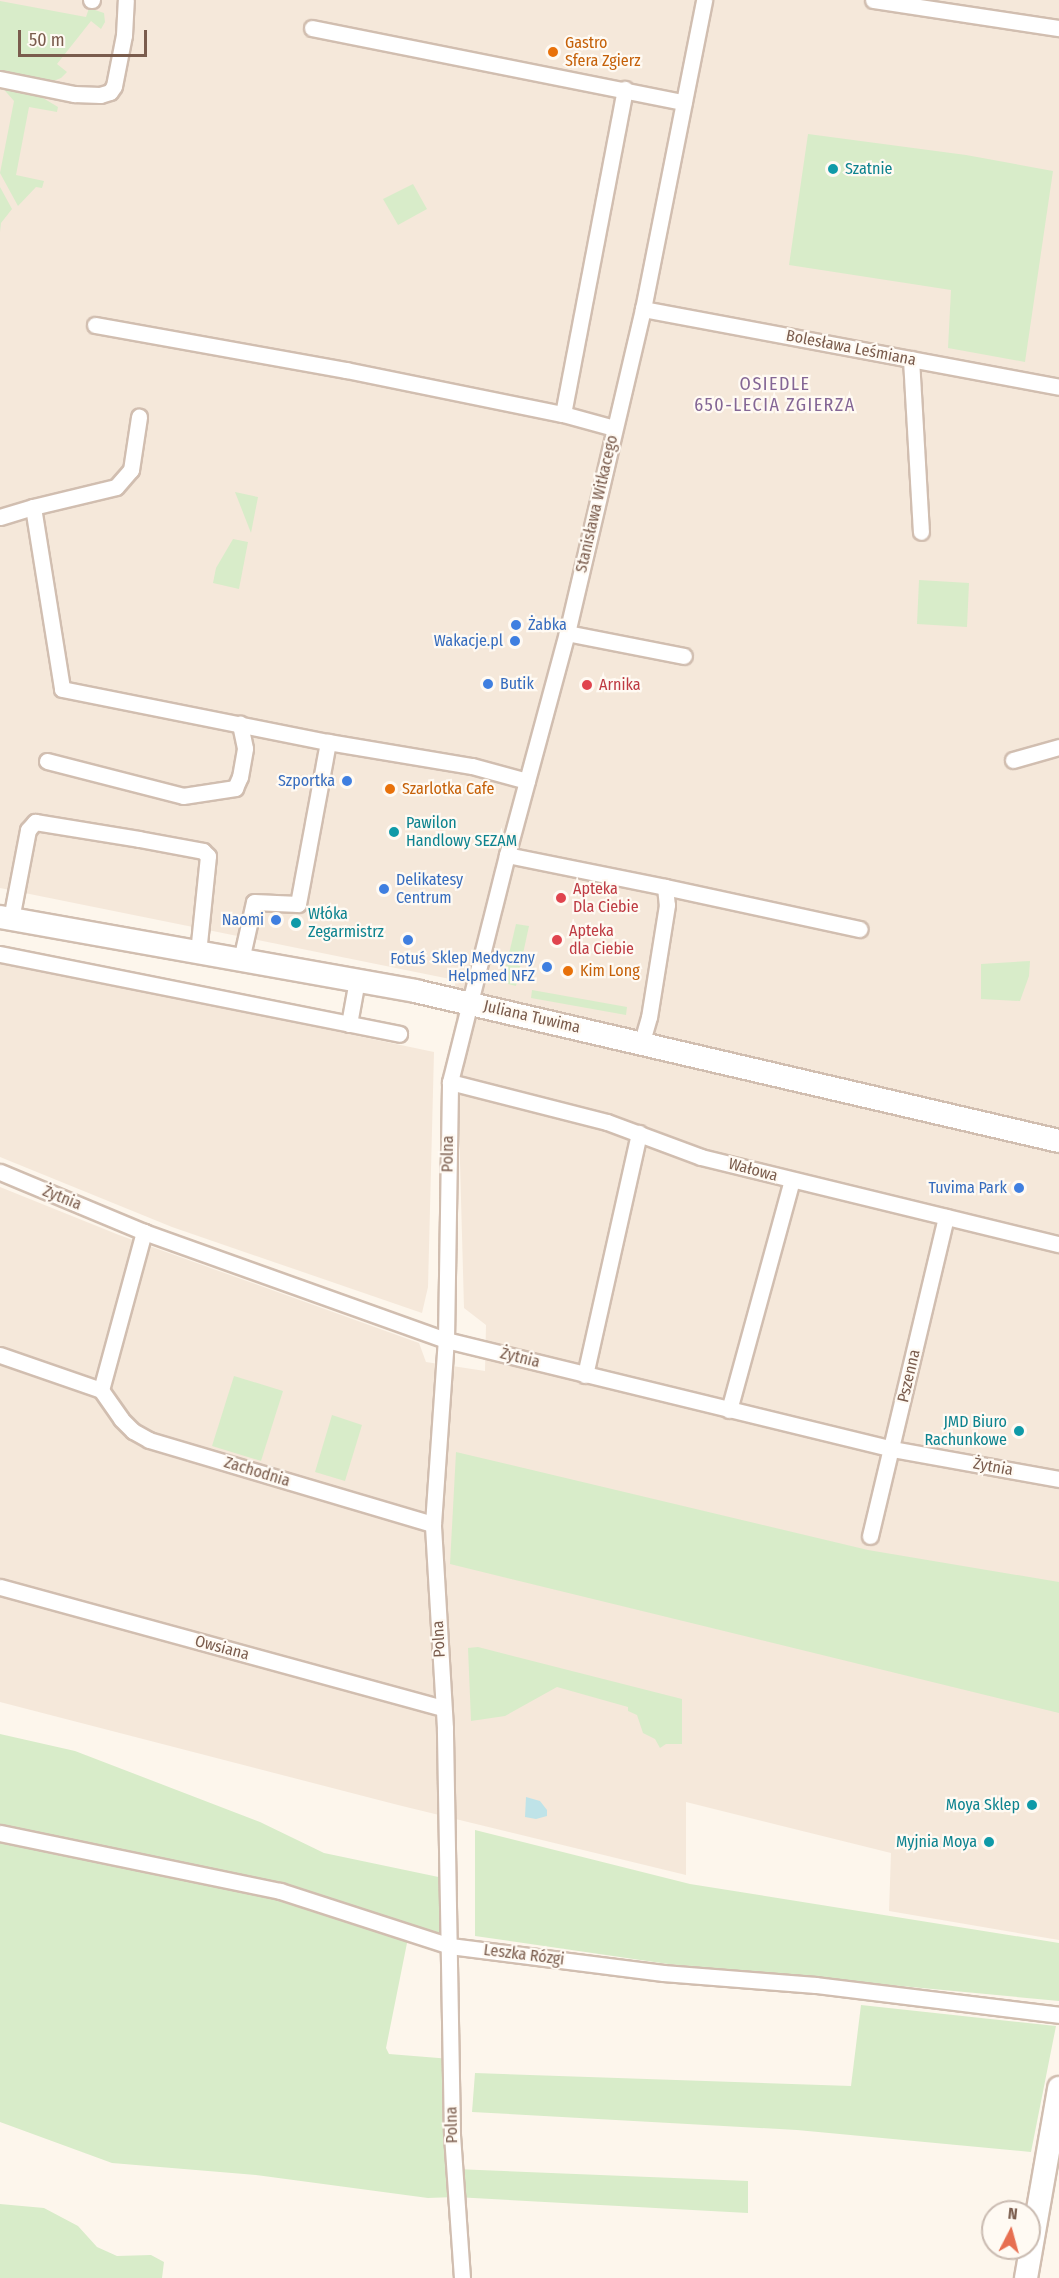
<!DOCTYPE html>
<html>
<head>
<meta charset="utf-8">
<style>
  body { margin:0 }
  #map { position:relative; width:1059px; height:2278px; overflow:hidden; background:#fdf6ec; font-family:"Fira Sans Condensed",sans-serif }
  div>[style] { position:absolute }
  .residential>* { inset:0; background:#f5e8da }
  .green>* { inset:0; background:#d8ecc9 }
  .water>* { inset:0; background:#bfe3e8 }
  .roads { filter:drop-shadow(2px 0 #d1beb0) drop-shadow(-2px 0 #d1beb0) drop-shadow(0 2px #d1beb0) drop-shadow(0 -2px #d1beb0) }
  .street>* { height:15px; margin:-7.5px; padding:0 7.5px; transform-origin:7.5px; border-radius:7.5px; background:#fff }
  .secondary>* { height:22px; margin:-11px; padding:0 11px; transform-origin:11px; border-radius:11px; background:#fff }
  .dots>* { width:16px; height:16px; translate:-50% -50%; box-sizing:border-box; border:3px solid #fffaf3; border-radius:50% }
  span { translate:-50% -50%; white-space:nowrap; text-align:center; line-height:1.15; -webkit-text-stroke:4.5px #fffaf3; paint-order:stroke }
  .food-label { font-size:16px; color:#c56008 }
  .left { translate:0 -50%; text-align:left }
  .culture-label { font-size:16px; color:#0d838f }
  .right { translate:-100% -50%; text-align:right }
  .street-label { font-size:16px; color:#7a5c4d }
  .shop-label { font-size:16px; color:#366cbe }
  .health-label { font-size:16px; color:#be3a42 }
  .neighbourhood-label { font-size:18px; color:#846695; letter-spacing:1.5px }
  .north { position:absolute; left:981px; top:2200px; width:60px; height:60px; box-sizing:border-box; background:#fffaf3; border:2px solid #cabbb1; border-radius:50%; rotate:6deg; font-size:16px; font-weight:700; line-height:24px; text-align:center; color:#7a5c4d }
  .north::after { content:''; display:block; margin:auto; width:21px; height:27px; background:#e76f51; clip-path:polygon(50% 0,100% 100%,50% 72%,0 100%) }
  .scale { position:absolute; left:18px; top:30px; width:129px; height:27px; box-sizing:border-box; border:3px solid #7a5c4d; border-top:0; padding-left:8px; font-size:18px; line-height:21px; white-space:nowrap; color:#7a5c4d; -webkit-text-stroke:4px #fffaf3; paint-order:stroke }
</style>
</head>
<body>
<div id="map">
  <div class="residential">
    <i style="clip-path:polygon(0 0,1059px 0,1059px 1940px,889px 1911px,891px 1853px,686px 1802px,686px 1875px,398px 1805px,0 1702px,0 1187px,119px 1235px,419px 1343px,426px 1362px,485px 1371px,486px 1325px,464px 1308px,455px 980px,0 888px)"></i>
    <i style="clip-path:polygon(0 961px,434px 1052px,428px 1287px,422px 1313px,172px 1227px,0 1157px)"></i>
  </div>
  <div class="green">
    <i style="clip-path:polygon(0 1px,86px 17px,89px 8px,104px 13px,105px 22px,101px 29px,91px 21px,57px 64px,67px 72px,61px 78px,46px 84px,0 73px)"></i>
    <i style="clip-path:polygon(0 85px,33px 92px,58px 107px,57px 112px,29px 107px,16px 175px,44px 181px,42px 188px,36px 187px,18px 206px,0 173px,14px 101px)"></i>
    <i style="clip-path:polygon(808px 134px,966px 155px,1053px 171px,1025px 362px,948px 348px,951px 290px,789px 265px)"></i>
    <i style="clip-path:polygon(413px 184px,427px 209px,398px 225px,383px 199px)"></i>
    <i style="clip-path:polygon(0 187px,12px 209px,1px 223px,0 232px)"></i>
    <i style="clip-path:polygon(235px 492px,258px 497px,251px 533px)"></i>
    <i style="clip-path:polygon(233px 539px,248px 542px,239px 589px,213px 583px,216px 568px)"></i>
    <i style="clip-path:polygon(919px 580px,969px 583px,967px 627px,917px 624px)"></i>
    <i style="clip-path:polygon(516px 924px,529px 926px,516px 986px,508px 984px,504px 975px)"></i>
    <i style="clip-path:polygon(1030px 961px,1029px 976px,1020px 1001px,981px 999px,981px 964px)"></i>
    <i style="clip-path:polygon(532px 990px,627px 1007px,626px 1015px,531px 998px)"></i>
    <i style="clip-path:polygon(234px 1376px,283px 1391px,261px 1461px,212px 1446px)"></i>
    <i style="clip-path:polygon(332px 1415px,362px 1425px,345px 1481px,315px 1472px)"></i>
    <i style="clip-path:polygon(456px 1452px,868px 1550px,1059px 1582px,1059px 1713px,450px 1564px)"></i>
    <i style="clip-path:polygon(478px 1647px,682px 1699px,682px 1744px,666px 1744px,660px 1748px,655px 1739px,643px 1733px,637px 1715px,628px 1711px,628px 1707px,557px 1687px,505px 1716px,471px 1721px,468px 1648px)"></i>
    <i style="clip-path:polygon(0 1734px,75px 1751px,260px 1822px,324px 1853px,448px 1879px,450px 1946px,409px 1933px,386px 2048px,389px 2054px,451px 2059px,455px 2169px,748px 2181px,748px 2213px,455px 2197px,428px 2198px,256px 2175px,112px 2163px,0 2122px)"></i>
    <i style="clip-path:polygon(475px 1830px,690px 1884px,1059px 1943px,1059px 2001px,668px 1964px,475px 1936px)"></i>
    <i style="clip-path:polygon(861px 2005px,1056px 2026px,1031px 2152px,797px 2130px,472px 2112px,475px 2073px,851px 2086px)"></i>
    <i style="clip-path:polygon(0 2204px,44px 2208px,78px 2226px,97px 2247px,117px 2256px,151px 2255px,164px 2262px,162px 2278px,0 2278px)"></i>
  </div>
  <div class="water">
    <i style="clip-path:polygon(526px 1797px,540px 1801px,547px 1810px,547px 1816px,536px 1819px,525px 1817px)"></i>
  </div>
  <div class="roads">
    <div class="street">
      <i style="left:91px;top:0;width:1px"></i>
      <i style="left:873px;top:0;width:188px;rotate:8.6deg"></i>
      <i style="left:312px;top:28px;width:379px;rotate:11.3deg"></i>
      <i style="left:0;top:79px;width:76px;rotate:11.5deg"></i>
      <i style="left:74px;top:94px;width:26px;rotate:2deg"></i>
      <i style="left:100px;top:95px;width:10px;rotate:-17deg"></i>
      <i style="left:110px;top:92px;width:7px;rotate:-56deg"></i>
      <i style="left:114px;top:86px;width:52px;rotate:-78.9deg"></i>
      <i style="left:124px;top:35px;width:35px;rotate:-87deg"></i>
      <i style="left:643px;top:309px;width:423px;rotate:10.6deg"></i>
      <i style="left:95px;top:325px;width:255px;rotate:10.2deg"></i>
      <i style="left:346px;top:370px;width:221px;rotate:11.5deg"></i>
      <i style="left:563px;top:414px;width:53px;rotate:15.4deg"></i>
      <i style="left:911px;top:359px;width:173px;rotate:86.7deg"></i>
      <i style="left:563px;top:414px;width:331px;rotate:-79.2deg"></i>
      <i style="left:33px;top:507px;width:85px;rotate:-13.5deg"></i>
      <i style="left:116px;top:487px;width:23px;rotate:-49deg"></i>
      <i style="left:131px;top:470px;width:54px;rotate:-81.4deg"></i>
      <i style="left:0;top:517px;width:34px;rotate:-17deg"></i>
      <i style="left:33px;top:507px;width:184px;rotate:80.9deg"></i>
      <i style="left:62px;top:689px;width:271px;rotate:11.3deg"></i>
      <i style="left:328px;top:742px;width:146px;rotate:9.5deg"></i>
      <i style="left:472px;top:766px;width:57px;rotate:15.3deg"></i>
      <i style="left:567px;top:633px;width:119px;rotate:11.1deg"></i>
      <i style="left:1013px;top:760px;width:48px;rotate:-15.8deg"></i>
      <i style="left:47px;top:761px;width:140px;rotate:14.4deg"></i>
      <i style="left:183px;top:796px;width:53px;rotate:-8.7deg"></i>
      <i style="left:235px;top:788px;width:12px;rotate:-66deg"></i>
      <i style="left:240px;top:777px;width:29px;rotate:-80deg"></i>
      <i style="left:245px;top:748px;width:25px;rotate:-102deg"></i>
      <i style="left:507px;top:855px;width:161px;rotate:11.4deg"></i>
      <i style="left:665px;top:887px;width:18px;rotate:84deg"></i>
      <i style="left:667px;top:905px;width:113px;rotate:99.1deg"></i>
      <i style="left:649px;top:1017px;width:26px;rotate:106deg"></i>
      <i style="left:665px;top:887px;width:199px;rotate:12.2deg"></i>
      <i style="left:11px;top:919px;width:91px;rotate:-79.2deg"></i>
      <i style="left:28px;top:830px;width:11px;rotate:-49deg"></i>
      <i style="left:35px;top:822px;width:105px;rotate:9.3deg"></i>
      <i style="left:139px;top:839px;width:65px;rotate:10.6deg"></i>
      <i style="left:203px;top:851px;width:7px;rotate:45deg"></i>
      <i style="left:208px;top:856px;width:97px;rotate:95.9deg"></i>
      <i style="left:0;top:954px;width:407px;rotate:11.3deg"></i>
      <i style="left:241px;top:960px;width:59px;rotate:-77.4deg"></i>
      <i style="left:254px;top:902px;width:44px;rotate:2.6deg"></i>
      <i style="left:298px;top:904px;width:165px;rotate:-79.5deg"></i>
      <i style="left:349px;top:1024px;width:45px;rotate:-79.7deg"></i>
      <i style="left:450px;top:1082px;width:162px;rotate:14.3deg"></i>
      <i style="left:607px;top:1122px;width:100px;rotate:20.4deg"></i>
      <i style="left:701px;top:1157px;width:368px;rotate:13.7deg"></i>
      <i style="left:0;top:1172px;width:156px;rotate:22.6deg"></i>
      <i style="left:144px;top:1232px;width:321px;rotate:19.7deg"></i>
      <i style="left:446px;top:1340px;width:459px;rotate:13.7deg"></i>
      <i style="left:892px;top:1449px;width:170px;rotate:10.2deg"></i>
      <i style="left:0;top:1355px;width:107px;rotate:19.1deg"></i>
      <i style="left:101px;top:1390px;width:35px;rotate:55deg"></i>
      <i style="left:121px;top:1419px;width:17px;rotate:45deg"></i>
      <i style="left:133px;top:1431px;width:18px;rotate:29deg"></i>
      <i style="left:149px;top:1440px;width:296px;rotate:16.5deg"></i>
      <i style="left:585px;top:1375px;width:248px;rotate:-77.4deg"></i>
      <i style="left:101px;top:1390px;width:164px;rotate:-74.8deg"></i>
      <i style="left:729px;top:1410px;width:238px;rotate:-74.7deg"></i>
      <i style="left:870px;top:1536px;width:328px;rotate:-76.6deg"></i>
      <i style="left:0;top:1587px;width:459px;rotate:15.3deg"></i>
      <i style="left:0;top:1833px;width:286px;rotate:11.7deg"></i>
      <i style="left:280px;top:1891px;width:179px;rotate:17.9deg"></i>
      <i style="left:450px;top:1946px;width:215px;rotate:7.2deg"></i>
      <i style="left:663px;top:1973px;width:153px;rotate:4.5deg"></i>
      <i style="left:816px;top:1985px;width:245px;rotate:7deg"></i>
      <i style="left:462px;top:2278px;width:143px;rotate:-94deg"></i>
      <i style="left:452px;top:2135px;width:407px;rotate:-91deg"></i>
      <i style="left:445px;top:1728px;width:204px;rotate:-93.4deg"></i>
      <i style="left:433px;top:1524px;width:184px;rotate:-86deg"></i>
      <i style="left:446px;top:1340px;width:258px;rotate:-89.1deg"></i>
      <i style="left:450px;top:1082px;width:234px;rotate:-75.9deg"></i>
      <i style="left:507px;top:855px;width:230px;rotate:-74.9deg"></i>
      <i style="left:567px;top:633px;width:333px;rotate:-76.8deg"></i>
      <i style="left:643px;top:309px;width:315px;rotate:-78.8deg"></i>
    </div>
    <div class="secondary">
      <i style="left:0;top:917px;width:422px;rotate:10.1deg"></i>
      <i style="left:415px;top:991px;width:661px;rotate:13.11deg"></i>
      <i style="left:1026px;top:2278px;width:193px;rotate:-80.1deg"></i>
    </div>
  </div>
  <div class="dots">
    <i style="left:553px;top:52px;background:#e8710a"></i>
    <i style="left:833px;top:169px;background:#0f9aa8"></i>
    <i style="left:516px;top:625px;background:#3f7fe0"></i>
    <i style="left:515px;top:641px;background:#3f7fe0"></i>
    <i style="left:488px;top:684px;background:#3f7fe0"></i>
    <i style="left:587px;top:685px;background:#e0444e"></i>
    <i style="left:347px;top:781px;background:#3f7fe0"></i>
    <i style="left:390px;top:789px;background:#e8710a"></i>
    <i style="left:394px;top:832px;background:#0f9aa8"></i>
    <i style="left:384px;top:889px;background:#3f7fe0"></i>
    <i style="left:561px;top:898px;background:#e0444e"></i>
    <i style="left:276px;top:920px;background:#3f7fe0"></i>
    <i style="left:296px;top:923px;background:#0f9aa8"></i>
    <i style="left:408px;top:940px;background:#3f7fe0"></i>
    <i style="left:557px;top:940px;background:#e0444e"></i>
    <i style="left:547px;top:967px;background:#3f7fe0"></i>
    <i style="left:568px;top:971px;background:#e8710a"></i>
    <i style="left:1019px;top:1188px;background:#3f7fe0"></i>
    <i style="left:1019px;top:1431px;background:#0f9aa8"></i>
    <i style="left:1032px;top:1805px;background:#0f9aa8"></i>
    <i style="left:989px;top:1842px;background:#0f9aa8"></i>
  </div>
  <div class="food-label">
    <span class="left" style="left:565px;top:52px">Gastro<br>Sfera Zgierz</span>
    <span class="left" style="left:402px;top:789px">Szarlotka Cafe</span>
    <span class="left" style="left:580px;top:971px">Kim Long</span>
  </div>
  <div class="culture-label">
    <span class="left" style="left:845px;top:169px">Szatnie</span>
    <span class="left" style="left:406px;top:832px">Pawilon<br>Handlowy SEZAM</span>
    <span class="left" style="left:308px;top:923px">Włóka<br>Zegarmistrz</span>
    <span class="right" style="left:1007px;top:1431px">JMD Biuro<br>Rachunkowe</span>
    <span class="right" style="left:1020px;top:1805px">Moya Sklep</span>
    <span class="right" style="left:977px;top:1842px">Myjnia Moya</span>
  </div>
  <div class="street-label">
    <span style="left:851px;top:348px;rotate:11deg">Bolesława Leśmiana</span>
    <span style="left:597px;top:504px;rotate:-77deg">Stanisława Witkacego</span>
    <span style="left:532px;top:1017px;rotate:13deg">Juliana Tuwima</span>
    <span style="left:448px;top:1154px;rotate:-89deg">Polna</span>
    <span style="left:753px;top:1170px;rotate:15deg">Wałowa</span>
    <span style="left:62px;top:1198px;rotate:22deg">Żytnia</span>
    <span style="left:520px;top:1358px;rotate:14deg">Żytnia</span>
    <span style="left:909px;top:1376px;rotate:-77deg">Pszenna</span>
    <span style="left:993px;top:1467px;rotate:10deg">Żytnia</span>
    <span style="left:257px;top:1472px;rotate:17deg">Zachodnia</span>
    <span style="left:439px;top:1639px;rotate:-93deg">Polna</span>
    <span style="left:222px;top:1648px;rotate:15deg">Owsiana</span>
    <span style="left:524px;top:1955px;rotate:7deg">Leszka Rózgi</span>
    <span style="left:452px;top:2125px;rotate:-91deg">Polna</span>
  </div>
  <div class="shop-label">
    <span class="left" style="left:528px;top:625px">Żabka</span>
    <span class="right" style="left:503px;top:641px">Wakacje.pl</span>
    <span class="left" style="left:500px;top:684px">Butik</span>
    <span class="right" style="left:335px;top:781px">Szportka</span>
    <span class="left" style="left:396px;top:889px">Delikatesy<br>Centrum</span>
    <span class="right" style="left:264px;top:920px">Naomi</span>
    <span class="right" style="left:535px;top:967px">Sklep Medyczny<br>Helpmed NFZ</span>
    <span style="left:408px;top:959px">Fotuś</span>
    <span class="right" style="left:1007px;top:1188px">Tuvima Park</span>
  </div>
  <div class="health-label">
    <span class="left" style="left:599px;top:685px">Arnika</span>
    <span class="left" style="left:573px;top:898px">Apteka<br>Dla Ciebie</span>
    <span class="left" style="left:569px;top:940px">Apteka<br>dla Ciebie</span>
  </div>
  <div class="neighbourhood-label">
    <span style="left:775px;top:395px">OSIEDLE<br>650-LECIA ZGIERZA</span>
  </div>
  <div class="north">N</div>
  <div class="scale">50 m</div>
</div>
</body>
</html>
